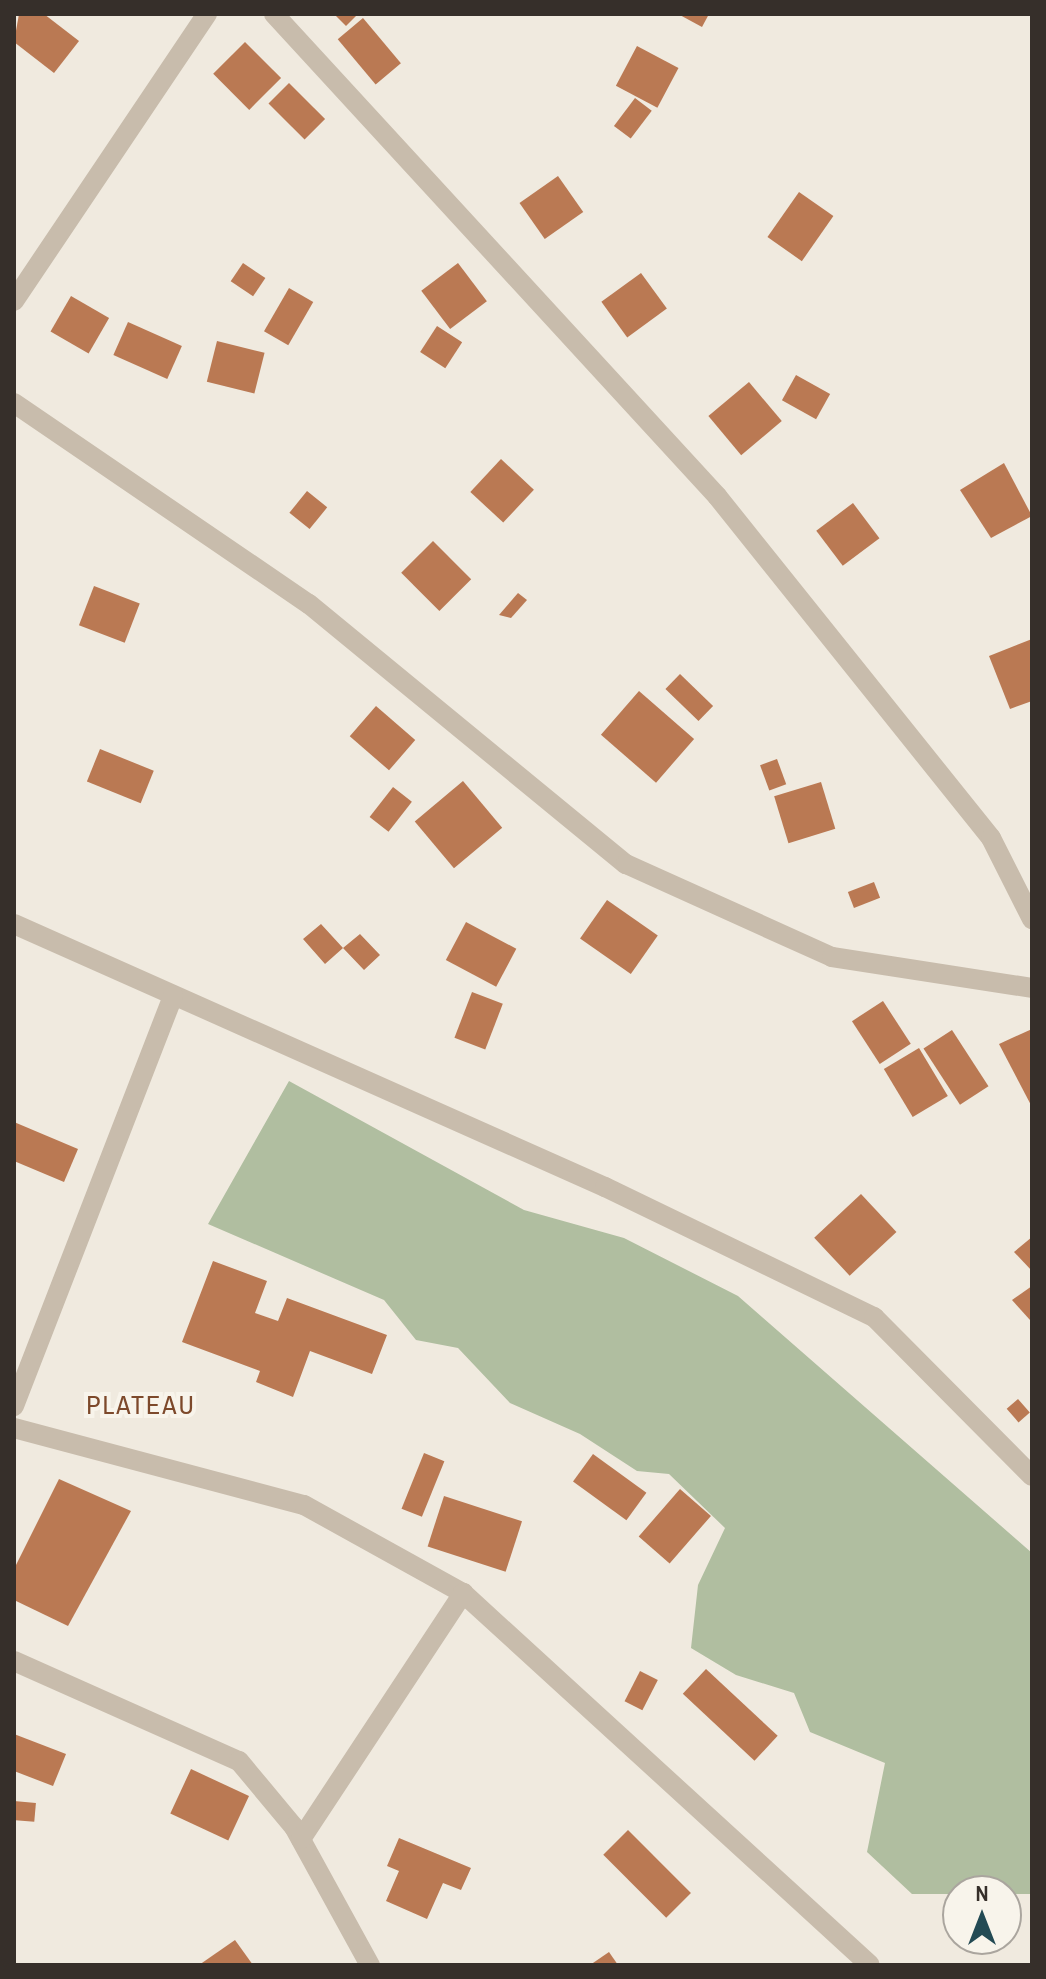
<!DOCTYPE html>
<style>
body{margin:0}
#map{position:relative;width:1046px;height:1979px;overflow:hidden;background:#f0eadf;font-family:"Archivo Narrow",sans-serif}
div>[style]{position:absolute}
[style*='--x']{left:calc(var(--x)*1px);top:calc(var(--y)*1px);width:calc(var(--w)*1px);rotate:calc(var(--a)*1deg)}
.green>*{inset:0;background:#b0bea0}
.building>*{inset:0;background:#ba7953;transform-origin:0 0}
.minor>*{height:20px;margin:-10px;padding:0 10px;transform-origin:10px;border-radius:10px;background:#c8bcac}
span{translate:-50% -50%;white-space:nowrap;text-align:center;line-height:1.15;-webkit-text-stroke:8px #f8f4eb;paint-order:stroke}
.neighbourhood-label{font-size:26px;color:#7d492b;letter-spacing:2px}
.frame{position:absolute;inset:0;border:16px solid #362f2a;pointer-events:none}
.north{position:absolute;left:942px;top:1875px;width:80px;height:80px;box-sizing:border-box;background:#f8f4eb;border:2px solid #aaa59e;border-radius:50%;rotate:0deg;font-size:22px;font-weight:700;line-height:32px;text-align:center;color:#362f2a}
.north::after{content:'';display:block;margin:auto;width:28px;height:36px;background:#234a54;clip-path:polygon(50% 0,100% 100%,50% 72%,0 100%)}
</style>
<div id="map">
<div class="green">
<i style="clip-path:polygon(289px 1081px,524px 1210px,624px 1238px,738px 1296px,1032px 1553px,1032px 1894px,912px 1894px,867px 1852px,885px 1763px,810px 1732px,794px 1693px,736px 1675px,691px 1648px,698px 1585px,725px 1528px,669px 1474px,637px 1471px,580px 1434px,510px 1403px,458px 1348px,416px 1340px,384px 1300px,208px 1224px)"></i>
</div>
<div class="building">
<i style="clip-path:polygon(19px 14px,44px 14px,79px 41px,54px 73px,14px 42px)"></i>
<i style="clip-path:polygon(334px 14px,358px 14px,346px 26px)"></i>
<i style="clip-path:polygon(678px 14px,709px 14px,702px 27px)"></i>
<i style="left:363px;top:18px;width:59px;height:33px;rotate:50deg"></i>
<i style="left:245px;top:42px;width:51px;height:45px;rotate:45deg"></i>
<i style="left:637px;top:46px;width:47px;height:45px;rotate:28deg"></i>
<i style="left:289px;top:83px;width:51px;height:29px;rotate:45deg"></i>
<i style="left:635px;top:98px;width:21px;height:35px;rotate:37deg"></i>
<i style="left:558px;top:176px;width:44px;height:47px;rotate:55deg"></i>
<i style="left:799px;top:192px;width:42px;height:55px;rotate:35deg"></i>
<i style="left:243px;top:263px;width:27px;height:22px;rotate:34deg"></i>
<i style="left:458px;top:263px;width:48px;height:46px;rotate:53deg"></i>
<i style="left:641px;top:273px;width:44px;height:49px;rotate:54deg"></i>
<i style="left:289px;top:288px;width:28px;height:50px;rotate:30deg"></i>
<i style="left:71px;top:296px;width:44px;height:41px;rotate:30deg"></i>
<i style="left:128px;top:322px;width:59px;height:36px;rotate:24deg"></i>
<i style="left:437px;top:326px;width:30px;height:31px;rotate:33deg"></i>
<i style="left:217px;top:341px;width:49px;height:42px;rotate:14deg"></i>
<i style="left:796px;top:375px;width:39px;height:29px;rotate:29deg"></i>
<i style="left:749px;top:382px;width:51px;height:53px;rotate:50deg"></i>
<i style="left:501px;top:459px;width:45px;height:45px;rotate:43deg"></i>
<i style="clip-path:polygon(1004px 463px,1032px 516px,991px 538px,960px 490px)"></i>
<i style="left:307px;top:491px;width:26px;height:28px;rotate:39deg"></i>
<i style="left:853px;top:503px;width:44px;height:46px;rotate:53deg"></i>
<i style="left:433px;top:541px;width:54px;height:45px;rotate:45deg"></i>
<i style="left:94px;top:586px;width:49px;height:42px;rotate:21deg"></i>
<i style="clip-path:polygon(518px 593px,527px 600px,511px 618px,499px 615px)"></i>
<i style="clip-path:polygon(1032px 639px,1032px 701px,1010px 709px,989px 656px)"></i>
<i style="left:680px;top:674px;width:46px;height:21px;rotate:44deg"></i>
<i style="left:639px;top:691px;width:73px;height:58px;rotate:41deg"></i>
<i style="left:376px;top:706px;width:52px;height:40px;rotate:41deg"></i>
<i style="left:100px;top:749px;width:58px;height:35px;rotate:22deg"></i>
<i style="left:777px;top:759px;width:27px;height:18px;rotate:70deg"></i>
<i style="left:463px;top:781px;width:61px;height:63px;rotate:50deg"></i>
<i style="left:821px;top:782px;width:49px;height:49px;rotate:73deg"></i>
<i style="left:393px;top:787px;width:24px;height:38px;rotate:38deg"></i>
<i style="left:874px;top:882px;width:17px;height:28px;rotate:69deg"></i>
<i style="left:607px;top:900px;width:62px;height:47px;rotate:35deg"></i>
<i style="left:466px;top:922px;width:57px;height:43px;rotate:28deg"></i>
<i style="clip-path:polygon(321px 924px,343px 948px,360px 934px,380px 955px,364px 970px,343px 948px,325px 964px,303px 939px)"></i>
<i style="left:472px;top:992px;width:33px;height:49px;rotate:21deg"></i>
<i style="left:883px;top:1001px;width:51px;height:37px;rotate:57deg"></i>
<i style="clip-path:polygon(1032px 1029px,1032px 1107px,999px 1044px)"></i>
<i style="left:952px;top:1030px;width:67px;height:34px;rotate:57deg"></i>
<i style="left:919px;top:1048px;width:56px;height:41px;rotate:59deg"></i>
<i style="clip-path:polygon(14px 1122px,78px 1149px,64px 1182px,14px 1161px)"></i>
<i style="left:861px;top:1194px;width:52px;height:64px;rotate:47deg"></i>
<i style="clip-path:polygon(1032px 1237px,1032px 1271px,1014px 1252px)"></i>
<i style="clip-path:polygon(213px 1261px,267px 1281px,255px 1313px,278px 1321px,287px 1298px,387px 1335px,372px 1374px,310px 1351px,293px 1397px,256px 1382px,260px 1371px,182px 1342px)"></i>
<i style="clip-path:polygon(1032px 1286px,1032px 1319px,1030px 1320px,1012px 1300px)"></i>
<i style="left:1018px;top:1399px;width:18px;height:15px;rotate:49deg"></i>
<i style="left:424px;top:1453px;width:22px;height:60px;rotate:22deg"></i>
<i style="left:593px;top:1454px;width:66px;height:34px;rotate:36deg"></i>
<i style="clip-path:polygon(59px 1479px,131px 1511px,68px 1626px,14px 1600px,14px 1569px)"></i>
<i style="left:680px;top:1489px;width:41px;height:63px;rotate:41deg"></i>
<i style="left:444px;top:1496px;width:82px;height:53px;rotate:18deg"></i>
<i style="left:706px;top:1669px;width:98px;height:34px;rotate:43deg"></i>
<i style="left:640px;top:1671px;width:20px;height:34px;rotate:27deg"></i>
<i style="clip-path:polygon(14px 1734px,66px 1754px,53px 1786px,14px 1771px)"></i>
<i style="left:191px;top:1769px;width:64px;height:49px;rotate:25deg"></i>
<i style="left:14px;top:1801px;width:22px;height:19px;rotate:5deg"></i>
<i style="left:628px;top:1830px;width:89px;height:35px;rotate:45deg"></i>
<i style="clip-path:polygon(399px 1838px,471px 1868px,461px 1890px,443px 1883px,427px 1919px,386px 1901px,399px 1871px,387px 1866px)"></i>
<i style="clip-path:polygon(235px 1940px,253px 1965px,199px 1965px)"></i>
<i style="clip-path:polygon(609px 1952px,618px 1965px,590px 1965px)"></i>
</div>
<div class="minor">
<i style="--x:274;--y:14;--w:655;--a:47.41"></i>
<i style="--x:717;--y:496;--w:438;--a:51.3"></i>
<i style="--x:991;--y:838;--w:91;--a:63.2"></i>
<i style="--x:14;--y:301;--w:346;--a:-56.1"></i>
<i style="--x:14;--y:403;--w:357;--a:34.3"></i>
<i style="--x:309;--y:604;--w:410;--a:39.4"></i>
<i style="--x:626;--y:864;--w:226;--a:24.3"></i>
<i style="--x:832;--y:957;--w:202;--a:8.8"></i>
<i style="--x:14;--y:924;--w:647;--a:23.99"></i>
<i style="--x:605;--y:1187;--w:299;--a:25.8"></i>
<i style="--x:874;--y:1317;--w:224;--a:45.2"></i>
<i style="--x:14;--y:1406;--w:440;--a:-68.8"></i>
<i style="--x:14;--y:1428;--w:300;--a:14.9"></i>
<i style="--x:304;--y:1505;--w:182;--a:29"></i>
<i style="--x:463;--y:1593;--w:551;--a:42.43"></i>
<i style="--x:14;--y:1661;--w:246;--a:24"></i>
<i style="--x:239;--y:1761;--w:86;--a:50.2"></i>
<i style="--x:294;--y:1827;--w:158;--a:61.2"></i>
<i style="--x:301;--y:1839;--w:295;--a:-56.6"></i>
</div>
<div class="neighbourhood-label">
<span style="left:141px;top:1405px">PLATEAU</span>
</div>
<div class="frame"></div>
<div class="north">N</div>
</div>
